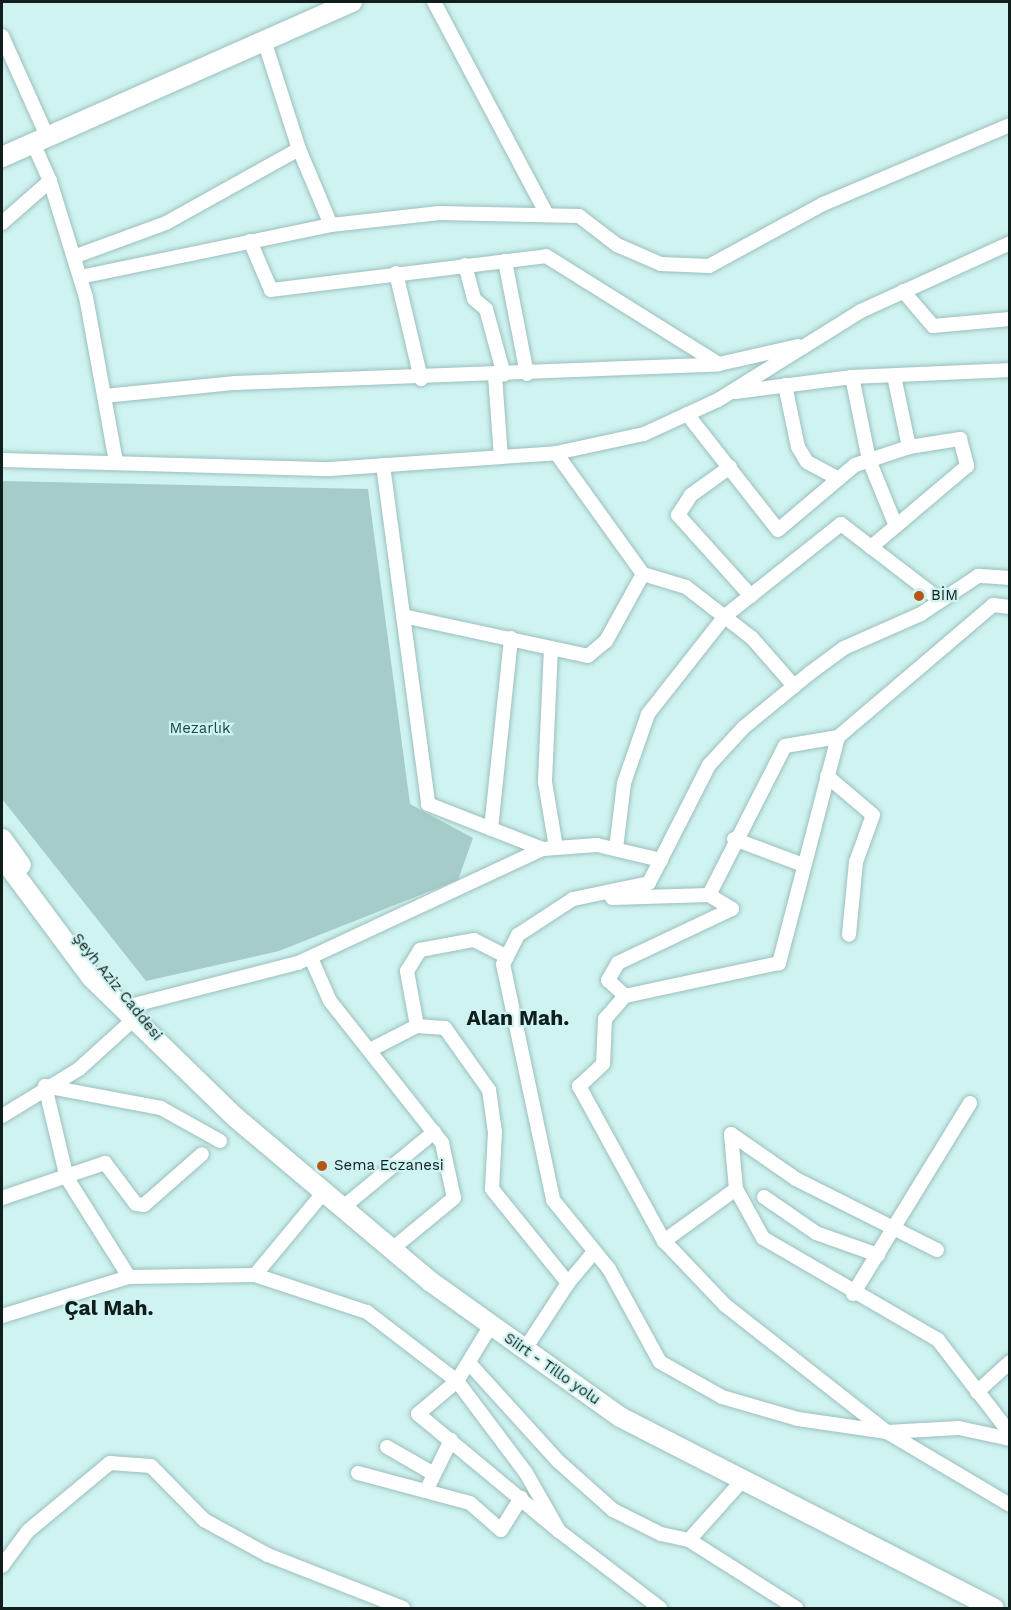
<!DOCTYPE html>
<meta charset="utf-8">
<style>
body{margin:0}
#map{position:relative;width:1011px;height:1610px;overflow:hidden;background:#cef3f0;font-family:"Work Sans",sans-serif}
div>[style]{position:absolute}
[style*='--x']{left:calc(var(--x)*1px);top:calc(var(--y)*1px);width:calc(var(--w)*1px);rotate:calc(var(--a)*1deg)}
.green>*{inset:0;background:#a5ccc9}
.roads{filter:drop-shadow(0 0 2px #9bbfbc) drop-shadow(0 0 2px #9bbfbc)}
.street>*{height:14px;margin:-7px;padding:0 7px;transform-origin:7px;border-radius:7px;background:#fff}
.secondary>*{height:20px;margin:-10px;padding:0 10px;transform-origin:10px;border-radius:10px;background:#fff}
.dots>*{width:16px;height:16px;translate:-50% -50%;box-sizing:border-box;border:3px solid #cef3f0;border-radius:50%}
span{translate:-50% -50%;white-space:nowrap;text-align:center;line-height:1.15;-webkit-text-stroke:4.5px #cef3f0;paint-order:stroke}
.poi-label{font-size:15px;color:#101e1d}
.left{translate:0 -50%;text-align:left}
.park-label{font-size:15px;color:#1b4845}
.street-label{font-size:15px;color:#101e1d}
.district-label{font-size:21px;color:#101e1d;font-weight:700}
.frame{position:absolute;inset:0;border:3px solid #101e1d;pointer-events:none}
</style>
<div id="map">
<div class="green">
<i style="clip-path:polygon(2px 481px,368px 489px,410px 804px,473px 838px,458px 880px,279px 951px,146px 981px,2px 799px)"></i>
</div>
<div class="roads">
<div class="street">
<i style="--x:434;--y:2;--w:237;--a:62"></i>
<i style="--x:2;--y:36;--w:110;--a:65.8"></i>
<i style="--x:264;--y:40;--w:114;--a:72.2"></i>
<i style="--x:299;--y:149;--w:82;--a:67.2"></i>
<i style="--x:50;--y:181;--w:121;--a:72.8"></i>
<i style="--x:86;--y:297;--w:168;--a:79.7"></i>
<i style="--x:2;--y:223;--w:64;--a:-41.2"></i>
<i style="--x:50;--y:181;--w:42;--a:-114.1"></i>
<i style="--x:250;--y:241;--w:53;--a:66.8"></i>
<i style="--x:271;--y:290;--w:277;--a:-7"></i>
<i style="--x:546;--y:256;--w:204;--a:32"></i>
<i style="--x:76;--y:256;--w:96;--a:-20.1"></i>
<i style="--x:166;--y:223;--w:152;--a:-29.1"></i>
<i style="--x:505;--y:261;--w:115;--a:79"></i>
<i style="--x:465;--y:265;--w:35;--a:75"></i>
<i style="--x:474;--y:299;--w:16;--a:40"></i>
<i style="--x:486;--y:309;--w:68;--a:74.7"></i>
<i style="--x:396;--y:273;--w:109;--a:76.7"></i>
<i style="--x:80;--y:277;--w:256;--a:-11.7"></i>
<i style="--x:331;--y:225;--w:109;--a:-6.3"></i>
<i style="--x:439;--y:213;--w:140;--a:1.2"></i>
<i style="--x:579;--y:216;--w:48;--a:37.3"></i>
<i style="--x:617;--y:245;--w:48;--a:23.4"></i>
<i style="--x:661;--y:264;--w:48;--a:2.4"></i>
<i style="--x:709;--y:266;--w:130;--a:-28.5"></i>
<i style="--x:823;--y:204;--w:203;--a:-22.9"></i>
<i style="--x:903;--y:291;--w:46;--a:49.4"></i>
<i style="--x:933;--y:326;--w:77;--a:-5.2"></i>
<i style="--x:495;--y:376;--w:81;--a:85.8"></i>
<i style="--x:894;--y:376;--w:73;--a:78.1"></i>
<i style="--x:852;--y:377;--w:85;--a:78.4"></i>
<i style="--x:869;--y:460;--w:71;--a:67.8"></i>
<i style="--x:785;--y:385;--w:63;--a:78.2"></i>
<i style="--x:798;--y:447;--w:17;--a:59"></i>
<i style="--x:807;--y:462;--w:36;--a:28"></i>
<i style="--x:735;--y:392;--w:118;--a:-7.3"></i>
<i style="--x:852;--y:377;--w:158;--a:-2.5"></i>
<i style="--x:104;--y:396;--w:132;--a:-5.7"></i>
<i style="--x:235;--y:383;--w:484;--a:-2.2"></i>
<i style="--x:719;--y:364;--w:81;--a:-12.8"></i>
<i style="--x:687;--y:414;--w:147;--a:51.9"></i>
<i style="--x:778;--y:530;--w:101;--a:-40.2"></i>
<i style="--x:855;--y:465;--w:57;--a:-18.4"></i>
<i style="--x:909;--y:447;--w:52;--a:-8.9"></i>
<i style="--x:960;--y:439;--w:28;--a:75"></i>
<i style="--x:967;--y:466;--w:126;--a:139.8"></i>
<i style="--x:556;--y:453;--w:149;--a:54.3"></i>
<i style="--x:643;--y:574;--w:45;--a:16.8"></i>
<i style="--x:686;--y:587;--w:83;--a:37.7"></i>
<i style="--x:752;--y:638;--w:64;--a:48.8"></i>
<i style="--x:2;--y:460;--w:328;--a:1.6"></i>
<i style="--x:330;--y:469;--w:227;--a:-4"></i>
<i style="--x:556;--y:453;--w:90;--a:-12.2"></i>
<i style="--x:644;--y:434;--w:81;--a:-24.7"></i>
<i style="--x:718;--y:400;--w:168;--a:-31.9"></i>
<i style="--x:861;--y:311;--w:164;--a:-24.5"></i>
<i style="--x:383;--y:465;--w:342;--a:82.4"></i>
<i style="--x:428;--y:804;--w:123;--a:21.4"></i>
<i style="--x:730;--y:467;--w:48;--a:144.3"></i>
<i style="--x:691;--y:495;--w:24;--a:123"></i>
<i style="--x:678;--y:515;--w:109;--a:48"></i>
<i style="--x:1010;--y:578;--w:32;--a:-176"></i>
<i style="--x:978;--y:576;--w:69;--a:146.3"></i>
<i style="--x:921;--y:614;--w:84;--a:156.2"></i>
<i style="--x:844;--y:648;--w:42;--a:143.7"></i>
<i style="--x:810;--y:673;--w:85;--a:140.7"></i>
<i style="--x:744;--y:727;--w:52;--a:132.6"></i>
<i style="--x:709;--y:765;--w:132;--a:117"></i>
<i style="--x:649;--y:883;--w:78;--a:168.1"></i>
<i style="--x:573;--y:899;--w:66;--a:146.8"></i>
<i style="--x:518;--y:935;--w:33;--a:117"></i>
<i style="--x:503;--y:964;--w:241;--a:78"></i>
<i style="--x:553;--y:1200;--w:89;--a:50.9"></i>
<i style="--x:609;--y:1269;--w:106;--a:61.3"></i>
<i style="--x:660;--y:1362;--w:71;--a:29.4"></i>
<i style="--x:722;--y:1397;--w:79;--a:16.1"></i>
<i style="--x:798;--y:1419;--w:90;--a:8.3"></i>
<i style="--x:887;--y:1432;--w:72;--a:-3.2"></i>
<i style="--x:959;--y:1428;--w:52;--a:12.2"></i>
<i style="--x:403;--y:616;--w:189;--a:12.2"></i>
<i style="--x:588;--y:656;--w:23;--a:-40"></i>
<i style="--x:606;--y:641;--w:77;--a:-61.1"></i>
<i style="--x:551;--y:648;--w:134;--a:92.6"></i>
<i style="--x:545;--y:782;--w:67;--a:80.5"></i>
<i style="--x:838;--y:737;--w:234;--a:104.6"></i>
<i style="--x:779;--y:963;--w:157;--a:167.9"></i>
<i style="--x:625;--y:996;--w:30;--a:131"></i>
<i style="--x:605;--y:1019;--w:45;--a:92.5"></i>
<i style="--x:603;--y:1064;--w:33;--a:137"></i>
<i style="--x:579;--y:1086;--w:177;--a:61.3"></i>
<i style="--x:664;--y:1241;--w:88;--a:46.4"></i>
<i style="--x:725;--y:1305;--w:206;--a:38.1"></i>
<i style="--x:887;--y:1432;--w:143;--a:30.7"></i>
<i style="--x:827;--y:776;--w:60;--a:40.3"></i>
<i style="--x:873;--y:815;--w:50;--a:109.9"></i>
<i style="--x:856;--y:862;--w:73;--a:95.5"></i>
<i style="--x:491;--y:829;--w:192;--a:-84"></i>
<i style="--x:734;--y:839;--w:72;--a:20.5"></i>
<i style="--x:616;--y:849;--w:66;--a:-83.1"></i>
<i style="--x:624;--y:783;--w:73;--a:-70.8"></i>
<i style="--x:648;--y:714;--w:125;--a:-51.8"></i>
<i style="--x:725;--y:616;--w:148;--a:-38.4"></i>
<i style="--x:841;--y:524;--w:125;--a:37.5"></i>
<i style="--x:709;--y:895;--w:167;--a:-63"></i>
<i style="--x:785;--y:746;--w:54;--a:-9.6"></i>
<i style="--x:838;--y:737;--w:204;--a:-40.4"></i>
<i style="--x:993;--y:605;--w:17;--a:7"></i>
<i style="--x:612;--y:898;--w:97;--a:-1.8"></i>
<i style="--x:709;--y:895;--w:27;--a:31"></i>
<i style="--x:732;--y:909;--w:126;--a:154.7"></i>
<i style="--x:618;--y:963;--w:20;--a:120"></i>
<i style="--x:608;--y:980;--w:23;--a:43"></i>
<i style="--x:311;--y:958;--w:47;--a:66.2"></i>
<i style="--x:330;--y:1001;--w:181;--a:51.7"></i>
<i style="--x:442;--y:1143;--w:56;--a:77.7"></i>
<i style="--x:454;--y:1198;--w:82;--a:140.5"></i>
<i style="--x:130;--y:1006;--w:173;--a:-14.4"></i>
<i style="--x:298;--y:963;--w:270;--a:-25"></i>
<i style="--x:543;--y:849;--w:54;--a:-4.2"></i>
<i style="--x:597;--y:845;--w:66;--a:13.2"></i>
<i style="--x:417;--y:1026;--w:56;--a:-100.3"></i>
<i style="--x:407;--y:971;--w:25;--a:-58"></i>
<i style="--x:420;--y:950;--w:55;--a:-10.5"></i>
<i style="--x:474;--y:940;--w:37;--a:27"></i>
<i style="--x:370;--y:1050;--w:53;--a:-27.1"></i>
<i style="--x:417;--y:1026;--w:28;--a:4"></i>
<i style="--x:445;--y:1028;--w:76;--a:54.6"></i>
<i style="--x:489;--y:1090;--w:42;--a:81.9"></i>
<i style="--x:495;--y:1132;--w:57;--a:93"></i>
<i style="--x:492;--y:1189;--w:121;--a:51"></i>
<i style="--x:568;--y:1283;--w:40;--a:-50"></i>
<i style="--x:2;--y:1116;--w:90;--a:-31.4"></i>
<i style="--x:79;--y:1069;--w:76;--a:-42.3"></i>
<i style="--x:220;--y:1141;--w:68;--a:-150.8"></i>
<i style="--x:161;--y:1108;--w:118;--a:-169.3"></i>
<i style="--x:45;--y:1086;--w:95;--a:76.6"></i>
<i style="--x:67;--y:1178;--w:117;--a:57.9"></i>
<i style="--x:129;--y:1277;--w:126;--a:-0.9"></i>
<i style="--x:255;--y:1275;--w:118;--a:18.3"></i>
<i style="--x:367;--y:1312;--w:113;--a:37.5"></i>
<i style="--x:457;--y:1381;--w:66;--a:-58.7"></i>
<i style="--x:764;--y:1197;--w:63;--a:34.7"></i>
<i style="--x:816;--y:1233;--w:66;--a:19.5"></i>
<i style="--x:2;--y:1198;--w:109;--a:-18.8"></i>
<i style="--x:105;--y:1163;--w:51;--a:52.9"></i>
<i style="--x:136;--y:1204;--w:8;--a:7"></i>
<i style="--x:144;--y:1205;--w:77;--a:-41.3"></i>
<i style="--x:341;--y:1209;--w:121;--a:-39.6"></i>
<i style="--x:664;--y:1241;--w:89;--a:-35.8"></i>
<i style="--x:937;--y:1250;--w:158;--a:-153.3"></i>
<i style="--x:796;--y:1179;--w:79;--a:-145.3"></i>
<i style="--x:731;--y:1134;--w:55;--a:84.8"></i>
<i style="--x:736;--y:1189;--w:56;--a:61.1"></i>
<i style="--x:763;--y:1238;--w:203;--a:30.2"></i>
<i style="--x:938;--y:1340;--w:118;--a:52.3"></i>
<i style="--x:255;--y:1275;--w:107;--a:-50.3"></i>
<i style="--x:853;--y:1294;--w:224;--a:-58.5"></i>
<i style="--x:2;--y:1316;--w:133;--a:-17.1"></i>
<i style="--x:525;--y:1349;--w:79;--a:-56.9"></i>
<i style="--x:469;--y:1363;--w:132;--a:47.8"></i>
<i style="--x:558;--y:1461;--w:74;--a:41.7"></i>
<i style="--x:613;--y:1510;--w:54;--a:26.6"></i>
<i style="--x:661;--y:1534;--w:29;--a:12"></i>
<i style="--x:689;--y:1540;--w:127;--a:32.4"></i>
<i style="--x:977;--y:1392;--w:45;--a:-42.3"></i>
<i style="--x:387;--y:1447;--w:54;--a:29.9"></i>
<i style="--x:358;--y:1473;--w:116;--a:15"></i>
<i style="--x:470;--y:1503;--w:41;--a:41.1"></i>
<i style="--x:501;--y:1530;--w:38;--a:-58"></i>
<i style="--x:426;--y:1491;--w:57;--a:-63.9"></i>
<i style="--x:559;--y:1531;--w:67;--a:-119.6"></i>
<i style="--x:526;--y:1473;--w:115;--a:-126.9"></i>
<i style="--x:457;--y:1381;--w:51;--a:139.8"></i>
<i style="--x:418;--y:1414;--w:183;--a:39.7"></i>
<i style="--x:559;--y:1531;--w:127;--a:37.3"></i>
<i style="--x:689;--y:1540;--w:78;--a:-48.1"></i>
<i style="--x:2;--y:1566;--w:44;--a:-53.4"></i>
<i style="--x:28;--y:1531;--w:107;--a:-39.7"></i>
<i style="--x:110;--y:1463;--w:41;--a:4.2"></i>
<i style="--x:151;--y:1466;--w:76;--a:45.5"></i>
<i style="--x:204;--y:1520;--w:73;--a:28.7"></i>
<i style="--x:268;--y:1555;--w:145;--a:21.4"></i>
</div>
<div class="secondary">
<i style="--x:2;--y:157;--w:383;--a:-23.9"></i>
<i style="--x:2;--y:839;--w:32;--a:54"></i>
<i style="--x:2;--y:857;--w:149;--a:53.4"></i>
<i style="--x:91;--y:977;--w:201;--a:44.2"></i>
<i style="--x:235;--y:1117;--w:256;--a:40.1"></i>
<i style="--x:431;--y:1282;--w:232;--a:35.5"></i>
<i style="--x:620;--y:1417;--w:420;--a:27.1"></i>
</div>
</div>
<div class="dots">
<i style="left:919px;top:596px;background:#b75714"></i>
<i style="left:322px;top:1166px;background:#b75714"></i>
</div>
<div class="poi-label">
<span class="left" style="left:931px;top:596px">BİM</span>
<span class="left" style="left:334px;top:1166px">Sema Eczanesi</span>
</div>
<div class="park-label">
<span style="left:200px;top:729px">Mezarlık</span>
</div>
<div class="street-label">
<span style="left:117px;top:987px;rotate:51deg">Şeyh Aziz Caddesi</span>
<span style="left:552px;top:1369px;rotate:35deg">Siirt - Tillo yolu</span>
</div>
<div class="district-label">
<span style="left:518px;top:1018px">Alan Mah.</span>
<span style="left:109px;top:1308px">Çal Mah.</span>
</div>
<div class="frame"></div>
</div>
